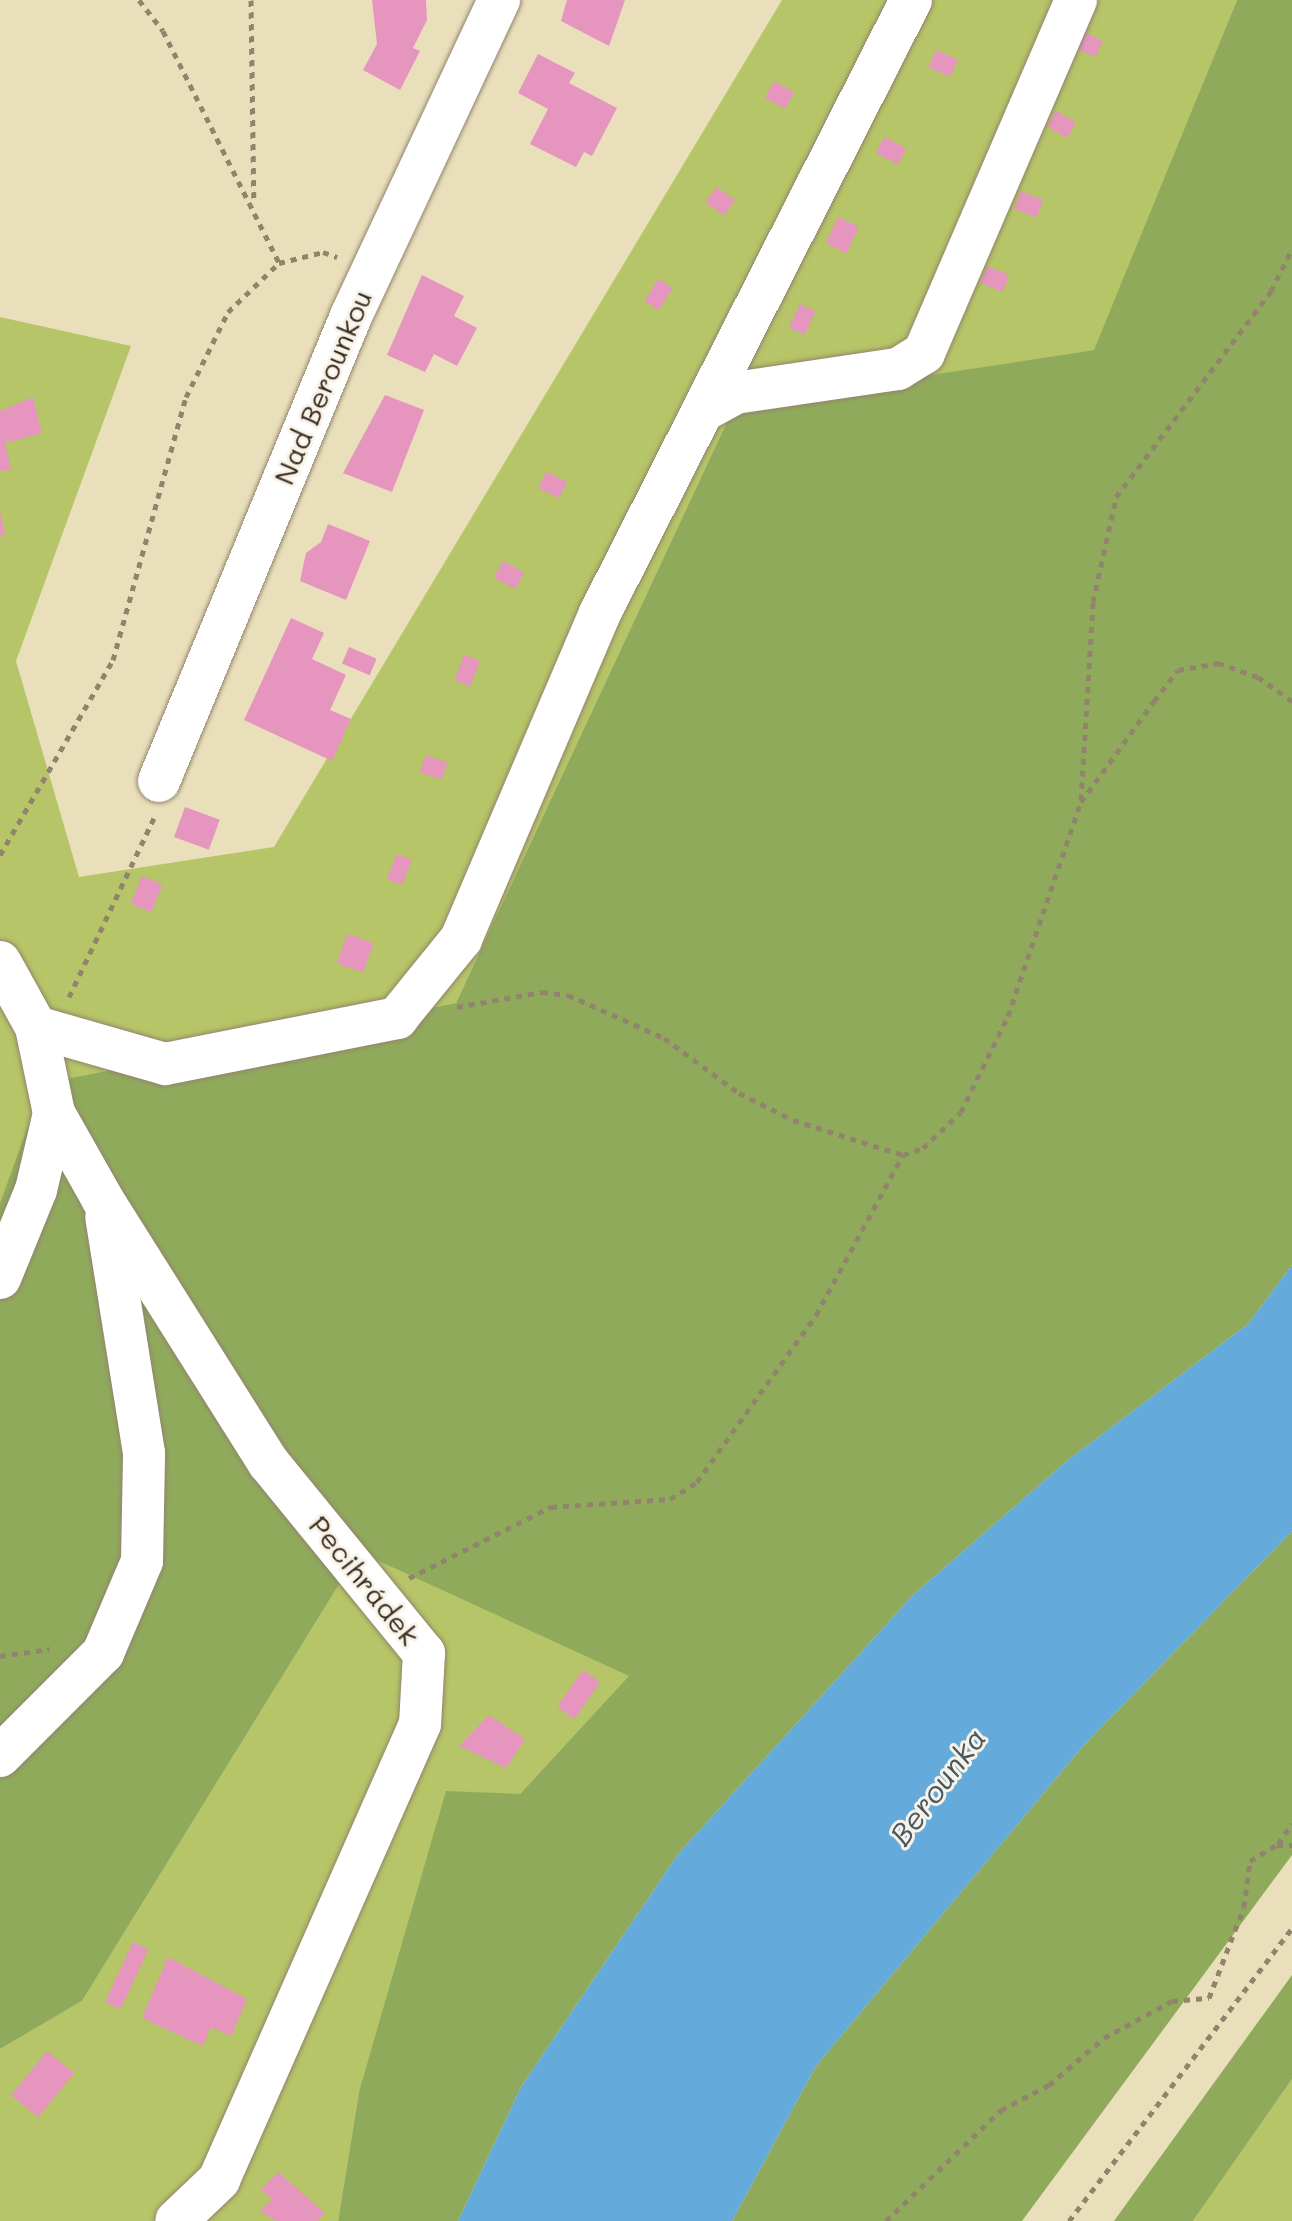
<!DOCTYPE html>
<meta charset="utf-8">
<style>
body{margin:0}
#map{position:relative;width:1292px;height:2221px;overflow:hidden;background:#e9dfbb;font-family:Mali,sans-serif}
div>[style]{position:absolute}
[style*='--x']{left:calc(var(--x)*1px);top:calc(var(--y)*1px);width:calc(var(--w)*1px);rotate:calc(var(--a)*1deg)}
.green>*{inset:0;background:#b6c567}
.forest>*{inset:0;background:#90aa5c}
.water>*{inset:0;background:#64aada}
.building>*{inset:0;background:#e595be;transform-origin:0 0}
.path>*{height:5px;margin-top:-2.5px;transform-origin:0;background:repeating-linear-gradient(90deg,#92846c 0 6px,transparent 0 12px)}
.roads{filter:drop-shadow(0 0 2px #92846c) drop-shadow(0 0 2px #92846c)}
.minor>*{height:42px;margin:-21px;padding:0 21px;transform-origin:21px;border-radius:21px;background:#fff}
span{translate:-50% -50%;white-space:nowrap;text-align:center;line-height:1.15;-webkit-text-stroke:6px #f7f3e8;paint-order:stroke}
.street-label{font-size:28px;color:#3b2a1e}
.water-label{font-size:30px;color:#495760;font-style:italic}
</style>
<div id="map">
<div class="green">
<i style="clip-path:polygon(782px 0,1237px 0,1095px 350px,735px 406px,456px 1003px,46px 1083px,0 1203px,0 317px,131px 346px,16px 661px,79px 877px,274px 847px)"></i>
<i style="clip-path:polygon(359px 1552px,630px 1676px,520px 1794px,359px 2092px,338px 2221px,0 2221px,0 2049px,82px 2001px)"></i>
<i style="clip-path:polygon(1292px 2079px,1292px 2221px,1193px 2221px)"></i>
</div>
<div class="forest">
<i style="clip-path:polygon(1237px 0,1292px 0,1292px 1265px,1248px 1324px,1068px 1460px,913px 1595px,678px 1854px,521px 2087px,458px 2221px,338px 2221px,359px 2092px,446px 1791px,520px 1794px,629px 1676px,359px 1552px,82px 2001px,0 2049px,0 1203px,37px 1102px,45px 1083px,456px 1003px,735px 405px,1094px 350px)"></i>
<i style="clip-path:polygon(1292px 1531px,1292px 1855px,1022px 2221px,732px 2221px,816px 2066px,1082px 1747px)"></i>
<i style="clip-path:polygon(1292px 1975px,1292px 2079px,1193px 2221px,1114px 2221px)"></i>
</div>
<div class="water">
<i style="clip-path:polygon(1292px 1265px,1292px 1531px,1082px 1747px,816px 2066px,732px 2221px,458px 2221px,521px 2087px,678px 1854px,913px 1595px,1068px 1460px,1248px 1324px)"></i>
</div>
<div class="building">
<i style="clip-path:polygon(372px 0,426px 0,427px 20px,413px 48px,420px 51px,400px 90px,363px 70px,377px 44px)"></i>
<i style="clip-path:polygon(567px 0,625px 0,609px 46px,561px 21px)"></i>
<i style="left:1082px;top:31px;width:23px;height:18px;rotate:25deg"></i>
<i style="left:936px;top:50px;width:24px;height:19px;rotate:24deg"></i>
<i style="clip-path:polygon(538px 54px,575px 73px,569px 83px,617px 108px,592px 156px,584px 152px,576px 167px,530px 144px,548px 109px,518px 93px)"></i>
<i style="left:774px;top:81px;width:23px;height:19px;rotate:29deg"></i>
<i style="left:1056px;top:111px;width:23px;height:18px;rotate:29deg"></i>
<i style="left:884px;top:137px;width:25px;height:18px;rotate:27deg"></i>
<i style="left:716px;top:187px;width:23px;height:19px;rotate:34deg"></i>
<i style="left:1021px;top:191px;width:24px;height:19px;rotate:22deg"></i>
<i style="left:838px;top:217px;width:23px;height:29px;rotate:25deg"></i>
<i style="left:987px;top:266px;width:24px;height:18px;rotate:22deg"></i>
<i style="clip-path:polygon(422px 275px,464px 296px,454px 316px,477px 328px,457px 366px,434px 354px,425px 372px,387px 355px)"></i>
<i style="left:658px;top:279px;width:17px;height:26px;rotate:31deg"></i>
<i style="left:800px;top:304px;width:17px;height:26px;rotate:25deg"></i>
<i style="clip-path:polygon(385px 395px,424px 410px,392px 492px,343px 473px)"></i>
<i style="clip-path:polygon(33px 397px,42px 433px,5px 443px,11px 469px,0 471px,0 411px)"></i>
<i style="left:546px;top:472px;width:23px;height:18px;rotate:25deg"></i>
<i style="clip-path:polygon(0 512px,5px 535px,0 535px)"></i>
<i style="clip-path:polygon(328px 524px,370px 541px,346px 600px,300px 581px,306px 553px,321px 542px)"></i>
<i style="left:503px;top:561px;width:24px;height:19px;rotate:28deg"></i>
<i style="clip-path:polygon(291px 618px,324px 633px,312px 659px,346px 675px,330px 710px,351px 719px,332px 761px,244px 720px)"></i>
<i style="left:349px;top:647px;width:30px;height:18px;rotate:23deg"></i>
<i style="left:464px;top:655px;width:17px;height:27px;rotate:21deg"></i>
<i style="left:426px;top:755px;width:23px;height:18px;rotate:20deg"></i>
<i style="left:185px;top:807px;width:37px;height:32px;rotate:20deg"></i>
<i style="left:397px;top:854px;width:16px;height:27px;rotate:22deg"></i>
<i style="left:142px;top:876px;width:22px;height:30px;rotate:22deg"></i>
<i style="left:347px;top:934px;width:28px;height:31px;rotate:19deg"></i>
<i style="left:583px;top:1670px;width:21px;height:45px;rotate:35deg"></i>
<i style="clip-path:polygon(489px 1715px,525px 1739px,506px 1768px,459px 1746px)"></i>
<i style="left:133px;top:1942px;width:17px;height:66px;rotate:25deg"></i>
<i style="clip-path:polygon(168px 1957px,247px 1999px,231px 2036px,211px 2027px,203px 2046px,142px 2018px)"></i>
<i style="left:47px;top:2051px;width:35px;height:57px;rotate:39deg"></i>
<i style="clip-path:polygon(278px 2172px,325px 2213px,318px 2221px,276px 2221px,260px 2211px,272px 2199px,261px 2190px)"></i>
</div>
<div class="path">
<i style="--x:139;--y:0;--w:39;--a:52"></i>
<i style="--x:163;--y:31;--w:259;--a:63.4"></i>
<i style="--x:251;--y:0;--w:203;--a:89.2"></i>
<i style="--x:1081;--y:800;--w:198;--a:-86.5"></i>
<i style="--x:1093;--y:602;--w:107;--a:-77.6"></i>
<i style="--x:1116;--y:497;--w:258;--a:-53"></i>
<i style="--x:1271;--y:291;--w:47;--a:-63.4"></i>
<i style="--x:0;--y:855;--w:225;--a:-59.9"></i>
<i style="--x:113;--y:660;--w:273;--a:-74.5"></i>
<i style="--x:186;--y:397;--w:95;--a:-63.7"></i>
<i style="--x:228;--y:312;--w:71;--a:-43.9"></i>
<i style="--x:279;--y:263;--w:45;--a:-14"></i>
<i style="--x:323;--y:252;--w:15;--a:20"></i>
<i style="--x:69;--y:997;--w:198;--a:-64.6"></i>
<i style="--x:457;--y:1007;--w:86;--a:-10"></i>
<i style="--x:542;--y:992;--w:26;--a:7"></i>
<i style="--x:568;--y:995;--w:105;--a:24.1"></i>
<i style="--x:664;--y:1038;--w:93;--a:36.3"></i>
<i style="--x:739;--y:1093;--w:60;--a:26.6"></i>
<i style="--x:793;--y:1120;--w:115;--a:17.7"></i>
<i style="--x:409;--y:1578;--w:159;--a:-26.6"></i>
<i style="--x:551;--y:1507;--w:119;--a:-3.8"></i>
<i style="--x:670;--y:1499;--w:32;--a:-32"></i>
<i style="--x:697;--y:1482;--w:205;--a:-54.5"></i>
<i style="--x:816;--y:1315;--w:182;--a:-61.5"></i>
<i style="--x:903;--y:1155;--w:21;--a:-19"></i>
<i style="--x:923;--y:1148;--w:52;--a:-43.5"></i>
<i style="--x:961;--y:1112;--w:107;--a:-63.9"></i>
<i style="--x:1008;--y:1016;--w:226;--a:-71.2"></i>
<i style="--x:1081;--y:802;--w:125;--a:-54.1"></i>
<i style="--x:1154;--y:701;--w:39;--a:-52"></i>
<i style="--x:1178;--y:670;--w:41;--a:-9.9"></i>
<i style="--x:1218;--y:663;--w:42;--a:19.3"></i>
<i style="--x:1258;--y:677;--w:42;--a:35.2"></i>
<i style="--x:0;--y:1656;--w:50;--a:-8"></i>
<i style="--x:1278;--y:1844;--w:25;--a:-56"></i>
<i style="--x:886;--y:2221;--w:160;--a:-44"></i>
<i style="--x:1001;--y:2110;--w:54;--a:-27.5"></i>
<i style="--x:1049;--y:2085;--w:72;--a:-40.5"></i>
<i style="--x:1104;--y:2038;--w:77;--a:-28.6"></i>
<i style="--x:1172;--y:2001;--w:37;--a:-5"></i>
<i style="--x:1209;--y:1998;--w:97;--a:-69"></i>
<i style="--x:1244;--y:1907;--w:46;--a:-82.6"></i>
<i style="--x:1250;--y:1861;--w:31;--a:-31"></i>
<i style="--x:1277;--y:1845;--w:15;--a:0"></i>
<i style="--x:1069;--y:2221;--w:368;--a:-52.7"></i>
</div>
<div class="roads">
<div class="minor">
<i style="--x:703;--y:411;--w:37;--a:-29"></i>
<i style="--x:735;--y:393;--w:165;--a:-8.4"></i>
<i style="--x:898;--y:369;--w:31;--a:-32"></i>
<i style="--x:924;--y:353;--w:384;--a:-66.7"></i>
<i style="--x:159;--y:781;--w:503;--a:-67.56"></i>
<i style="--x:351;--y:316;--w:349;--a:-64.9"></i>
<i style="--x:0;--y:962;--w:74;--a:61"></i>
<i style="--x:36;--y:1027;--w:88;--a:78.2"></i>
<i style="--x:54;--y:1113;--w:100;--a:60.6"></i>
<i style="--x:103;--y:1200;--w:310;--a:57.8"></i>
<i style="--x:268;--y:1462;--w:247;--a:50.8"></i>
<i style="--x:424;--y:1653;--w:71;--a:93.2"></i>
<i style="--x:420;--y:1724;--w:498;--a:113.8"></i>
<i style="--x:219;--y:2180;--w:59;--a:136.4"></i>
<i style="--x:36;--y:1027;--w:134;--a:16"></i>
<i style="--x:165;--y:1064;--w:237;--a:-11.2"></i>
<i style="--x:397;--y:1018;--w:102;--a:-51"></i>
<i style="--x:461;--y:939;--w:354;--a:-66.9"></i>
<i style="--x:600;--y:613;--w:687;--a:-63.1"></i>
<i style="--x:0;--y:1278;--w:95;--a:-67.8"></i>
<i style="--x:36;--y:1190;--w:79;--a:-76.8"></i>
<i style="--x:0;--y:1756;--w:146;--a:-45"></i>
<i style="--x:103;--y:1653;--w:100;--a:-67"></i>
<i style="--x:142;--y:1561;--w:108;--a:-88.9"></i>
<i style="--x:144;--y:1453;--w:239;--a:-99.1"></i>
</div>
</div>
<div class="street-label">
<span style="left:322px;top:387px;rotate:-67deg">Nad Berounkou</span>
<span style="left:365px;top:1580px;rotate:51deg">Pecihrádek</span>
</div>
<div class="water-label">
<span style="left:937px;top:1786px;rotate:-53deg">Berounka</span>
</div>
</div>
